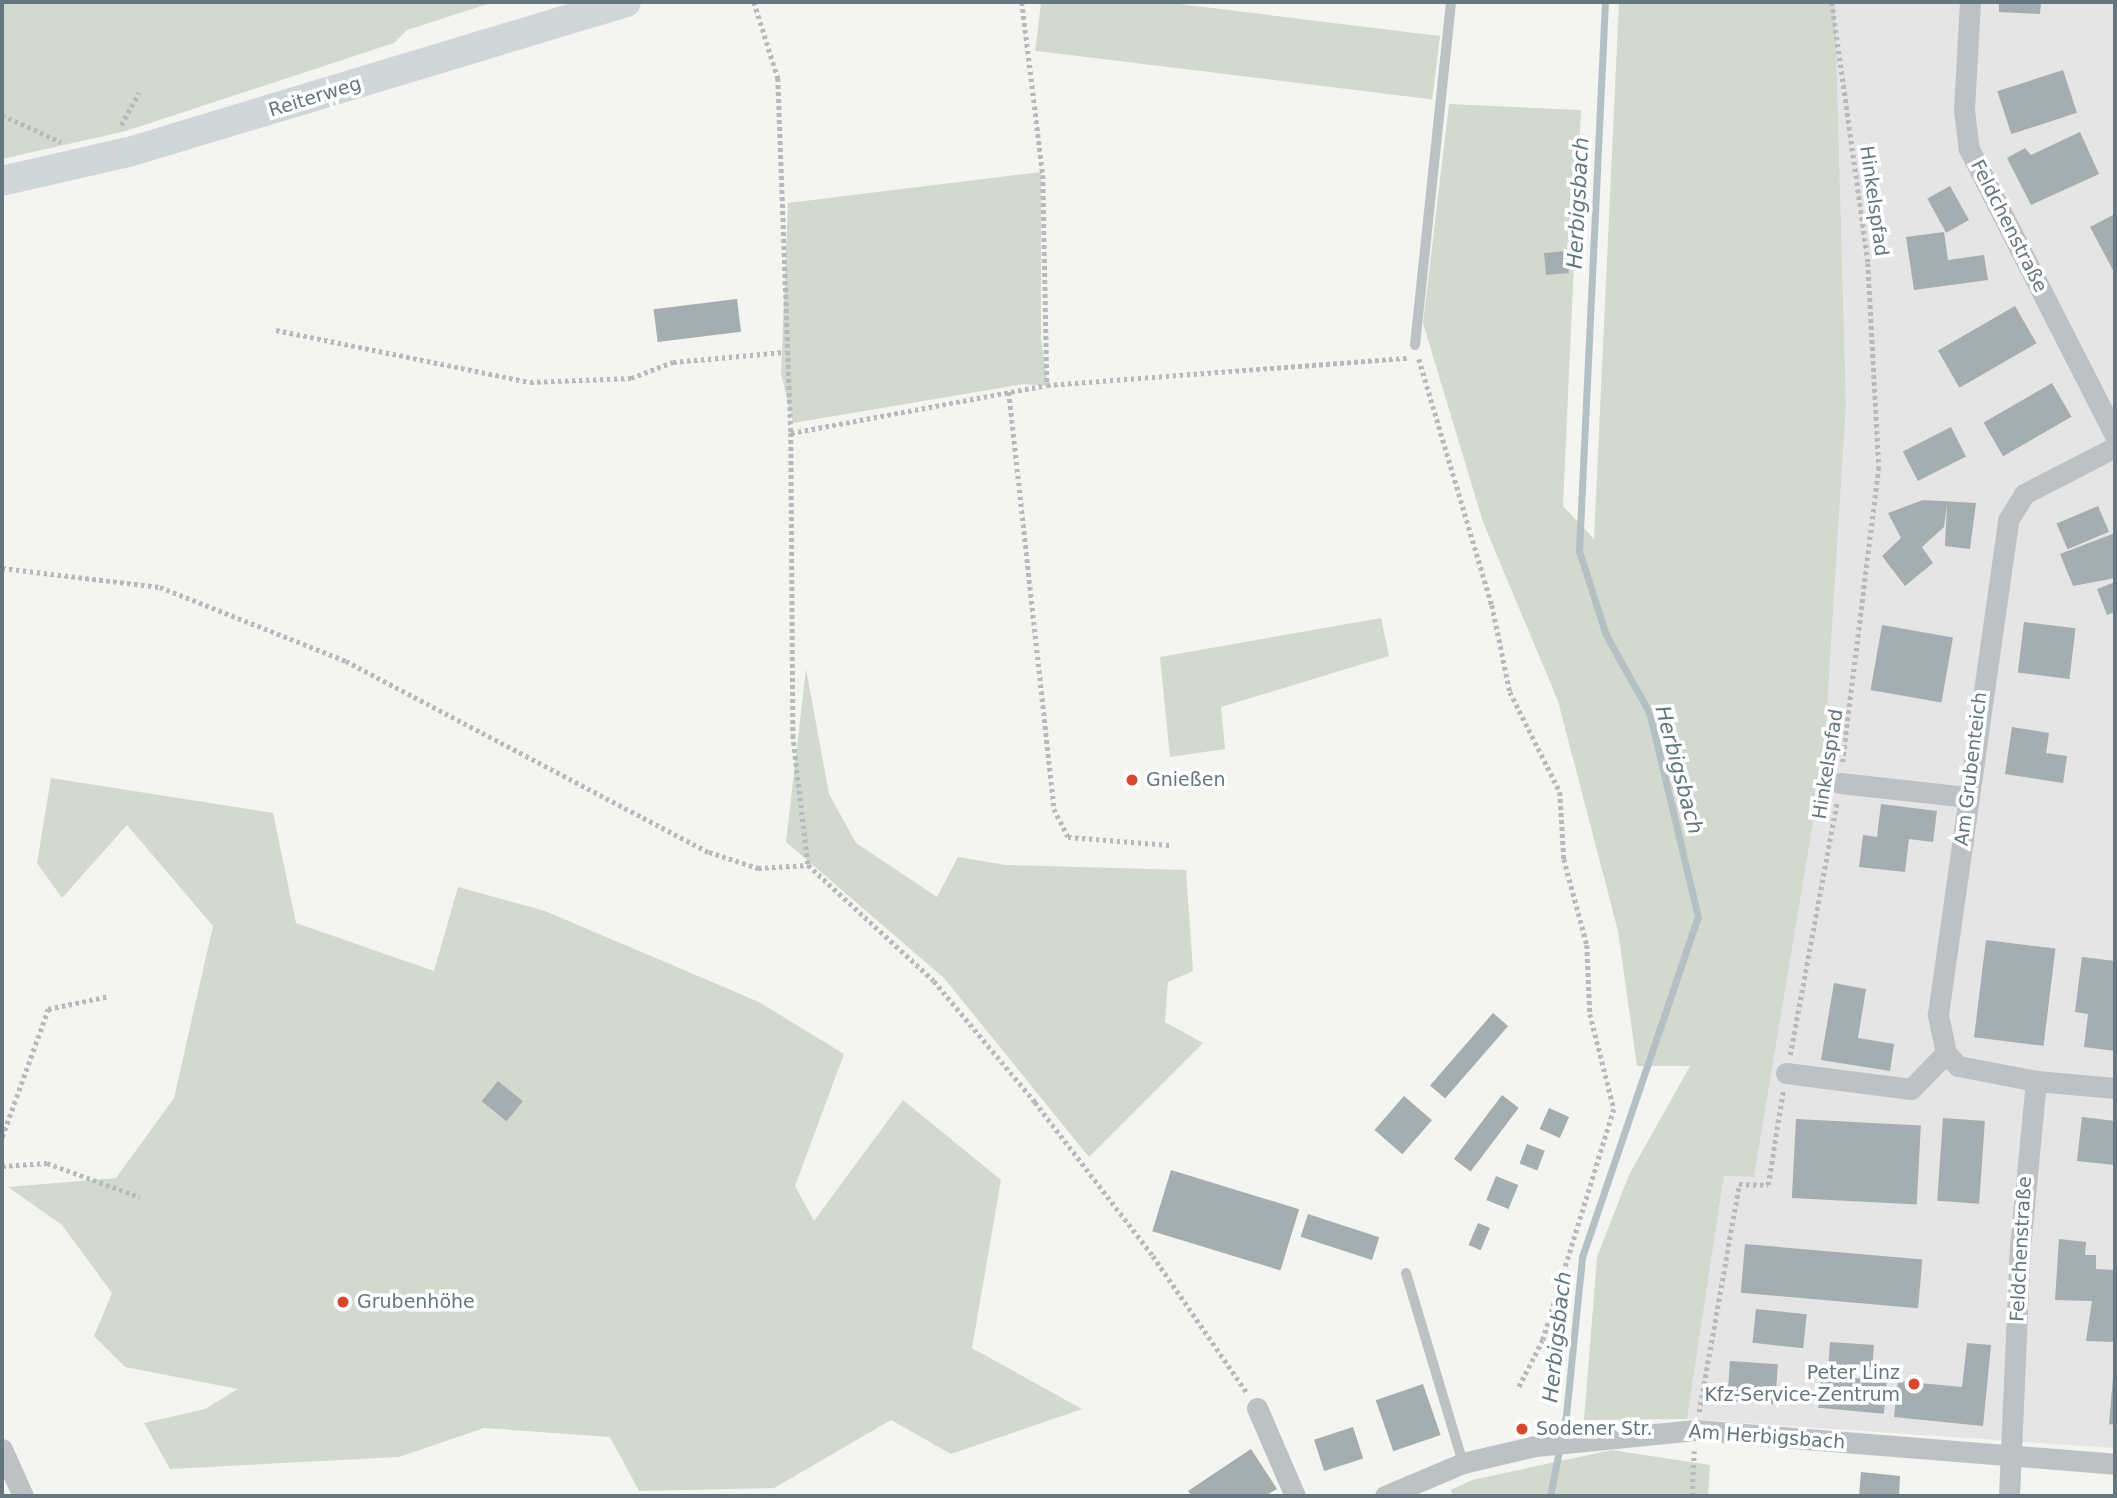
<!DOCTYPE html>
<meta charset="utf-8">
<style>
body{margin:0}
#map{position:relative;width:2117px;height:1498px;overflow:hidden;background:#f4f4f0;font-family:"DejaVu Sans",sans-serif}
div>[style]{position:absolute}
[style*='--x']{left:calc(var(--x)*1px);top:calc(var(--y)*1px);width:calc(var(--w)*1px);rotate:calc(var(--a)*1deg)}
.built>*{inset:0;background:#e4e5e4}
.green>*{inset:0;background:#d4d9d0;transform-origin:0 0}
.stream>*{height:7px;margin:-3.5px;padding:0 3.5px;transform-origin:3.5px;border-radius:3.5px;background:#b4c1c4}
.building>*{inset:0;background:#a4adb0;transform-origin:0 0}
.path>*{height:4.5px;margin-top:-2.25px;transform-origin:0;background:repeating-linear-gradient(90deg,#b7babc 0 3.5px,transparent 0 7px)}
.lane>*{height:10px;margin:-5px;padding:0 5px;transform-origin:5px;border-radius:5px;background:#bdc1c4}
.street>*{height:21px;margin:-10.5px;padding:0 10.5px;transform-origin:10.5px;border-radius:10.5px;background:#bdc1c4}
.secondary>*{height:30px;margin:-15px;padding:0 15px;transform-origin:15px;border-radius:15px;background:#d1d6d9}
.dots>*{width:19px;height:19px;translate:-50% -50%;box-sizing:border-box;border:4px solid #fff;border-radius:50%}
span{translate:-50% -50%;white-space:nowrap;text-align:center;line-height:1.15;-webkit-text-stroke:7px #fff;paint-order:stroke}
.street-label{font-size:19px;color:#65767f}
.poi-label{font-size:19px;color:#65767f}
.left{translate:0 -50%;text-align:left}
.right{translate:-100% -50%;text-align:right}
.water-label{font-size:21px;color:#60777d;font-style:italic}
.frame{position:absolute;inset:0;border:4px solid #65767f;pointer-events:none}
</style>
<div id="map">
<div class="built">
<i style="clip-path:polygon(1835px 2px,2115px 2px,2115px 1448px,1687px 1419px,1724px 1176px,1754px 1177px,1824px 758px,1846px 404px)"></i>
</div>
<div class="green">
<i style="clip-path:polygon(2px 2px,494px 2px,407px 30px,394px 43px,126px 131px,2px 159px)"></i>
<i style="clip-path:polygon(1619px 2px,1835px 2px,1846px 404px,1824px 758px,1754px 1177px,1724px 1176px,1687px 1419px,1584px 1420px,1597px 1257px,1629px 1175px,1690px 1066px,1637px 1066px,1618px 931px,1558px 701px,1483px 522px,1423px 323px,1449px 104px,1581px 110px,1563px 506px,1594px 539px)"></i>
<i style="left:1440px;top:36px;width:64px;height:400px;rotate:97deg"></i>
<i style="clip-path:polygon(1041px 172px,1041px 338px,1048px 386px,1024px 384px,793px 423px,781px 374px,788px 203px)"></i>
<i style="clip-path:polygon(1381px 618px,1389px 656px,1221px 707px,1225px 749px,1170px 757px,1160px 657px)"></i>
<i style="clip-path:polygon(806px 669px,829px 794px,856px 843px,937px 897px,958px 857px,1006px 865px,1186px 870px,1193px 971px,1168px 982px,1165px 1022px,1203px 1043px,1089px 1157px,944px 978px,786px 842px)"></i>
<i style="clip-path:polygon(51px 778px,273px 813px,296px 923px,434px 971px,458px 887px,545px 911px,759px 1002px,844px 1054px,795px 1186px,814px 1221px,903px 1100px,1001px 1180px,972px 1348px,1082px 1409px,951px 1454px,891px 1420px,774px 1488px,639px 1491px,610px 1437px,484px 1428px,399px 1457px,170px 1469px,144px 1423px,205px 1409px,238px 1389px,125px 1367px,94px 1336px,112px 1293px,62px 1225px,8px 1187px,116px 1178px,174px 1098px,213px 926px,127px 825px,62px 898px,37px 863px)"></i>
<i style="clip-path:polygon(1612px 1450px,1710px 1465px,1708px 1496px,1452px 1496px,1451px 1490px,1472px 1480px)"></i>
</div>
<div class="stream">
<i style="--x:1550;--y:1496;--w:83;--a:-78.8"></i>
<i style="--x:1566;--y:1415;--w:159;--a:-84.2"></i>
<i style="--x:1582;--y:1257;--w:359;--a:-71.2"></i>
<i style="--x:1698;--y:917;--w:211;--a:-103.4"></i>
<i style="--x:1649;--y:712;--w:88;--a:-119.2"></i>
<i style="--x:1606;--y:635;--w:88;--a:-107.8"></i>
<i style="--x:1579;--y:551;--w:550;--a:-87.29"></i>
</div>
<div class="building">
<i style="clip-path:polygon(1999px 2px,2041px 2px,2040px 14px,1999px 12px)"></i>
<i style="left:2063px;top:70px;width:45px;height:69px;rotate:72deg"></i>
<i style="clip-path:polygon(2080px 132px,2099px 174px,2031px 205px,2007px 158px,2025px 148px,2031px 155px)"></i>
<i style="left:1950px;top:186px;width:39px;height:26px;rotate:61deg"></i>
<i style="clip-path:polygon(2115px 214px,2115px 274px,2090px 227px)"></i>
<i style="clip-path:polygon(1944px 232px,1948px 260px,1984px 255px,1988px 280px,1914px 290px,1906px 237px)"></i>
<i style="left:1567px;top:251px;width:22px;height:23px;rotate:85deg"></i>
<i style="left:737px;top:299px;width:33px;height:84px;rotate:83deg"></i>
<i style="left:2015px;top:306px;width:43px;height:89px;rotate:60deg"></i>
<i style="left:2052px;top:383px;width:39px;height:79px;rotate:60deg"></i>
<i style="left:1951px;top:427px;width:33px;height:54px;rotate:63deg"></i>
<i style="clip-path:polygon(1923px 500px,1976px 503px,1970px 549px,1945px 546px,1947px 504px,1944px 527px,1922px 547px,1933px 563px,1905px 586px,1882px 556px,1901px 538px,1888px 513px)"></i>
<i style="left:2098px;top:506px;width:28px;height:45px;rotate:67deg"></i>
<i style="clip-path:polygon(2115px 533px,2115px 578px,2073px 586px,2060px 554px)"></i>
<i style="clip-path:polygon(2115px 582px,2115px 612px,2107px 615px,2097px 589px)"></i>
<i style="left:2024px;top:622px;width:52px;height:51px;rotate:7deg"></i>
<i style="left:1882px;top:625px;width:72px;height:66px;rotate:10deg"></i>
<i style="clip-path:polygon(2012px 727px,2049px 733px,2046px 753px,2067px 756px,2063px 783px,2005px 774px)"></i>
<i style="clip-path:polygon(1881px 804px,1937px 811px,1933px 842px,1909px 839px,1905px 872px,1859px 867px,1863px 835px,1877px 837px)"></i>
<i style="left:1986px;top:940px;width:70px;height:98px;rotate:7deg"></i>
<i style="clip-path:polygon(2082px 957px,2115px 961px,2115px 1051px,2084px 1047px,2088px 1014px,2075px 1012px)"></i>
<i style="clip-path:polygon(1834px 983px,1866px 989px,1858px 1038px,1894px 1044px,1890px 1071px,1821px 1060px)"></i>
<i style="left:1493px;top:1013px;width:20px;height:96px;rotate:41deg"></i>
<i style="left:498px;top:1081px;width:32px;height:26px;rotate:39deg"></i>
<i style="left:1502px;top:1095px;width:21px;height:80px;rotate:37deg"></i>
<i style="left:1404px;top:1096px;width:37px;height:45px;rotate:41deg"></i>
<i style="left:1549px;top:1108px;width:22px;height:23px;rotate:24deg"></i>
<i style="clip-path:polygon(2082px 1117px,2115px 1121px,2115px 1165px,2077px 1161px)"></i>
<i style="left:1943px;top:1118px;width:42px;height:83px;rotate:4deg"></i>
<i style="left:1796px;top:1119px;width:125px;height:79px;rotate:3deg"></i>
<i style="left:1527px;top:1144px;width:19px;height:21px;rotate:21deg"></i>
<i style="left:1171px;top:1170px;width:134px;height:64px;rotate:17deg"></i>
<i style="left:1496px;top:1176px;width:24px;height:26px;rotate:22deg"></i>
<i style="left:1308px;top:1214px;width:75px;height:24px;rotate:18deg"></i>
<i style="left:1478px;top:1223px;width:13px;height:24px;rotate:23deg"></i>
<i style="clip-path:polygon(2059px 1239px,2086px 1242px,2085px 1255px,2096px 1255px,2096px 1269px,2115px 1270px,2115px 1342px,2086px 1341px,2092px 1301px,2055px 1300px)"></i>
<i style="left:1745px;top:1244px;width:178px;height:49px;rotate:5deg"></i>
<i style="left:1756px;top:1309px;width:51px;height:34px;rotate:6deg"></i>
<i style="left:1830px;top:1342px;width:44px;height:22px;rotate:4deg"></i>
<i style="clip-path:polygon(1967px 1343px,1991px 1345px,1983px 1426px,1894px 1417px,1898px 1381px,1962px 1387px)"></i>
<i style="left:1730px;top:1361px;width:48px;height:40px;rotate:4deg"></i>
<i style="left:1821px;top:1375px;width:66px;height:33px;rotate:5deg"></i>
<i style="clip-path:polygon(2113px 1377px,2115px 1377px,2115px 1425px,2109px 1424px)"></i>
<i style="left:1423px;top:1384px;width:54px;height:50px;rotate:71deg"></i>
<i style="left:1353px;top:1427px;width:33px;height:41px;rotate:72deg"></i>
<i style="clip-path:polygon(1251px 1449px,1277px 1489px,1265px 1496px,1192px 1496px,1188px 1491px)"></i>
<i style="clip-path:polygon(1861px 1472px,1900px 1476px,1899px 1496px,1859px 1496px)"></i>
</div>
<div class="path">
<i style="--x:754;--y:2;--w:80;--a:72.5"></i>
<i style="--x:778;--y:78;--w:355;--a:87.9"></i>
<i style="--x:791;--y:433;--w:302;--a:89.6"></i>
<i style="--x:793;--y:735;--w:131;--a:83.4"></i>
<i style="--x:808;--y:865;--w:171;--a:42.6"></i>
<i style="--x:934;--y:981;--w:158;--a:50.1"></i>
<i style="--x:1035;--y:1102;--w:194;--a:52.5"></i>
<i style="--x:1153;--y:1256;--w:166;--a:55.5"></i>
<i style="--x:1022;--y:2;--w:174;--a:83.1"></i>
<i style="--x:1043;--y:175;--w:210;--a:88.9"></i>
<i style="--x:1832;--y:2;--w:263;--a:82.1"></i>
<i style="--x:1868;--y:263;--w:204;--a:86.9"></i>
<i style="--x:1879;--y:467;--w:297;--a:97"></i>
<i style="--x:2;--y:115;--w:65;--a:24.6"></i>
<i style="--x:121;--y:125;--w:37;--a:-61"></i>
<i style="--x:276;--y:330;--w:259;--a:11.6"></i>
<i style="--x:530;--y:382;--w:101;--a:-2.3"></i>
<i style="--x:631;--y:378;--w:45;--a:-20.9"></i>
<i style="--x:673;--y:362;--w:112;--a:-5.1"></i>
<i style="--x:1419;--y:359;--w:257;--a:73.5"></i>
<i style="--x:1492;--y:605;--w:89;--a:78.3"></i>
<i style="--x:1510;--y:692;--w:112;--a:63.4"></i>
<i style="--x:1560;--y:792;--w:67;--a:86.6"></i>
<i style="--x:1564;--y:859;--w:89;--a:75"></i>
<i style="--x:1587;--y:945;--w:69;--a:87.5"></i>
<i style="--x:1590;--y:1014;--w:98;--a:75.8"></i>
<i style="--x:1614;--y:1109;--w:242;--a:107.1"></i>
<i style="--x:1543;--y:1340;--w:55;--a:117"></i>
<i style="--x:1009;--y:392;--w:419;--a:83.8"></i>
<i style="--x:1054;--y:809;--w:31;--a:63"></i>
<i style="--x:1068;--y:837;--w:102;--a:4.5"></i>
<i style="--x:791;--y:433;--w:260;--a:-10.6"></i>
<i style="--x:1047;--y:385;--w:362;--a:-4.3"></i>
<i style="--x:2;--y:568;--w:159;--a:6.9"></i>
<i style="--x:160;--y:587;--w:200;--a:21.7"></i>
<i style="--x:346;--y:661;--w:410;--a:27.8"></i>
<i style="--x:709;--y:852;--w:52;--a:18.1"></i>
<i style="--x:758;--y:868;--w:50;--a:-3.4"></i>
<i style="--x:1790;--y:1055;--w:257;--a:-79.5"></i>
<i style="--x:2;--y:1137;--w:136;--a:-70.2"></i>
<i style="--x:48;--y:1009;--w:62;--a:-12"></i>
<i style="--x:2;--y:1166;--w:45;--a:-3.8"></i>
<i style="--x:47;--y:1163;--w:99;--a:20.1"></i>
<i style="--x:1699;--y:1412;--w:231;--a:-80"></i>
<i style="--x:1739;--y:1184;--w:29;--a:2"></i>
<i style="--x:1768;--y:1185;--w:95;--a:-80.9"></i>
<i style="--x:1692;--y:1496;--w:45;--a:-87.5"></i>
</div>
<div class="lane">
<i style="--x:1415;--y:345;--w:345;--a:-84"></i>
<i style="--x:1406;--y:1273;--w:198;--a:73.3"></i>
</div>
<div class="street">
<i style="--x:1970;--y:2;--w:108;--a:93.2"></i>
<i style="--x:1964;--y:110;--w:39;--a:83"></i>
<i style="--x:1969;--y:149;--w:321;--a:63"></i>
<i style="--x:1840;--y:783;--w:127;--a:6.3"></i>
<i style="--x:1786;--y:1073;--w:126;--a:7.3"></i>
<i style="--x:1911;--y:1089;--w:50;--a:-45.8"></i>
<i style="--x:2036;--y:1081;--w:79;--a:-169.1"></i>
<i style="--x:1958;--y:1066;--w:18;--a:-133"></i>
<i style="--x:1946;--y:1053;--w:40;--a:-102"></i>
<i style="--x:1938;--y:1014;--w:499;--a:-81.9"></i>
<i style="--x:2008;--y:520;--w:31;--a:-58"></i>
<i style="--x:2024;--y:494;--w:102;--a:-27.3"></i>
<i style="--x:1257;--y:1408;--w:96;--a:66.6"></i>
<i style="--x:2;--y:1449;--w:51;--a:65.9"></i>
<i style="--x:1385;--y:1496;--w:85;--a:-22.9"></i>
<i style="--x:1463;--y:1463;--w:74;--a:-13.3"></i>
<i style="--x:1535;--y:1446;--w:161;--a:-5.7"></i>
<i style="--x:1695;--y:1430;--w:421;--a:4.6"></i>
<i style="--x:2009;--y:1496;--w:249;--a:-87.5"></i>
<i style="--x:2020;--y:1247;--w:167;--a:-84.5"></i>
<i style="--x:2036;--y:1081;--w:79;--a:5.1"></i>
</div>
<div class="secondary">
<i style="--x:2;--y:181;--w:130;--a:-12.9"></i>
<i style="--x:129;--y:152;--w:519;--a:-16.79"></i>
</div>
<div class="dots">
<i style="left:1132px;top:780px;background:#d7482d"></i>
<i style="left:343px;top:1302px;background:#d7482d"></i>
<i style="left:1914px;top:1384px;background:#d7482d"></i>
<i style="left:1522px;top:1429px;background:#d7482d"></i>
</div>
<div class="street-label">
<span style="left:315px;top:97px;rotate:-17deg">Reiterweg</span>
<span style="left:1874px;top:201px;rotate:82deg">Hinkelspfad</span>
<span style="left:2009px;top:226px;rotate:63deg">Feldchenstraße</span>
<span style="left:1828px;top:764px;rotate:-81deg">Hinkelspfad</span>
<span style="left:1971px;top:769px;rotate:-83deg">Am Grubenteich</span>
<span style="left:2021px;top:1249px;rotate:-87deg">Feldchenstraße</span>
<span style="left:1767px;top:1437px;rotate:4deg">Am Herbigsbach</span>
</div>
<div class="poi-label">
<span class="left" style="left:1146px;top:780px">Gnießen</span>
<span class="left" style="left:357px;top:1302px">Grubenhöhe</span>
<span class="right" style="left:1900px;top:1384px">Peter Linz<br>Kfz-Service-Zentrum</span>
<span class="left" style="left:1536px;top:1429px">Sodener Str.</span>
</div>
<div class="water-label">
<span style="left:1578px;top:203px;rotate:-87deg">Herbigsbach</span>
<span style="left:1679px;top:770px;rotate:75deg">Herbigsbach</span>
<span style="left:1557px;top:1337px;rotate:-84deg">Herbigsbach</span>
</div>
<div class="frame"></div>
</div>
